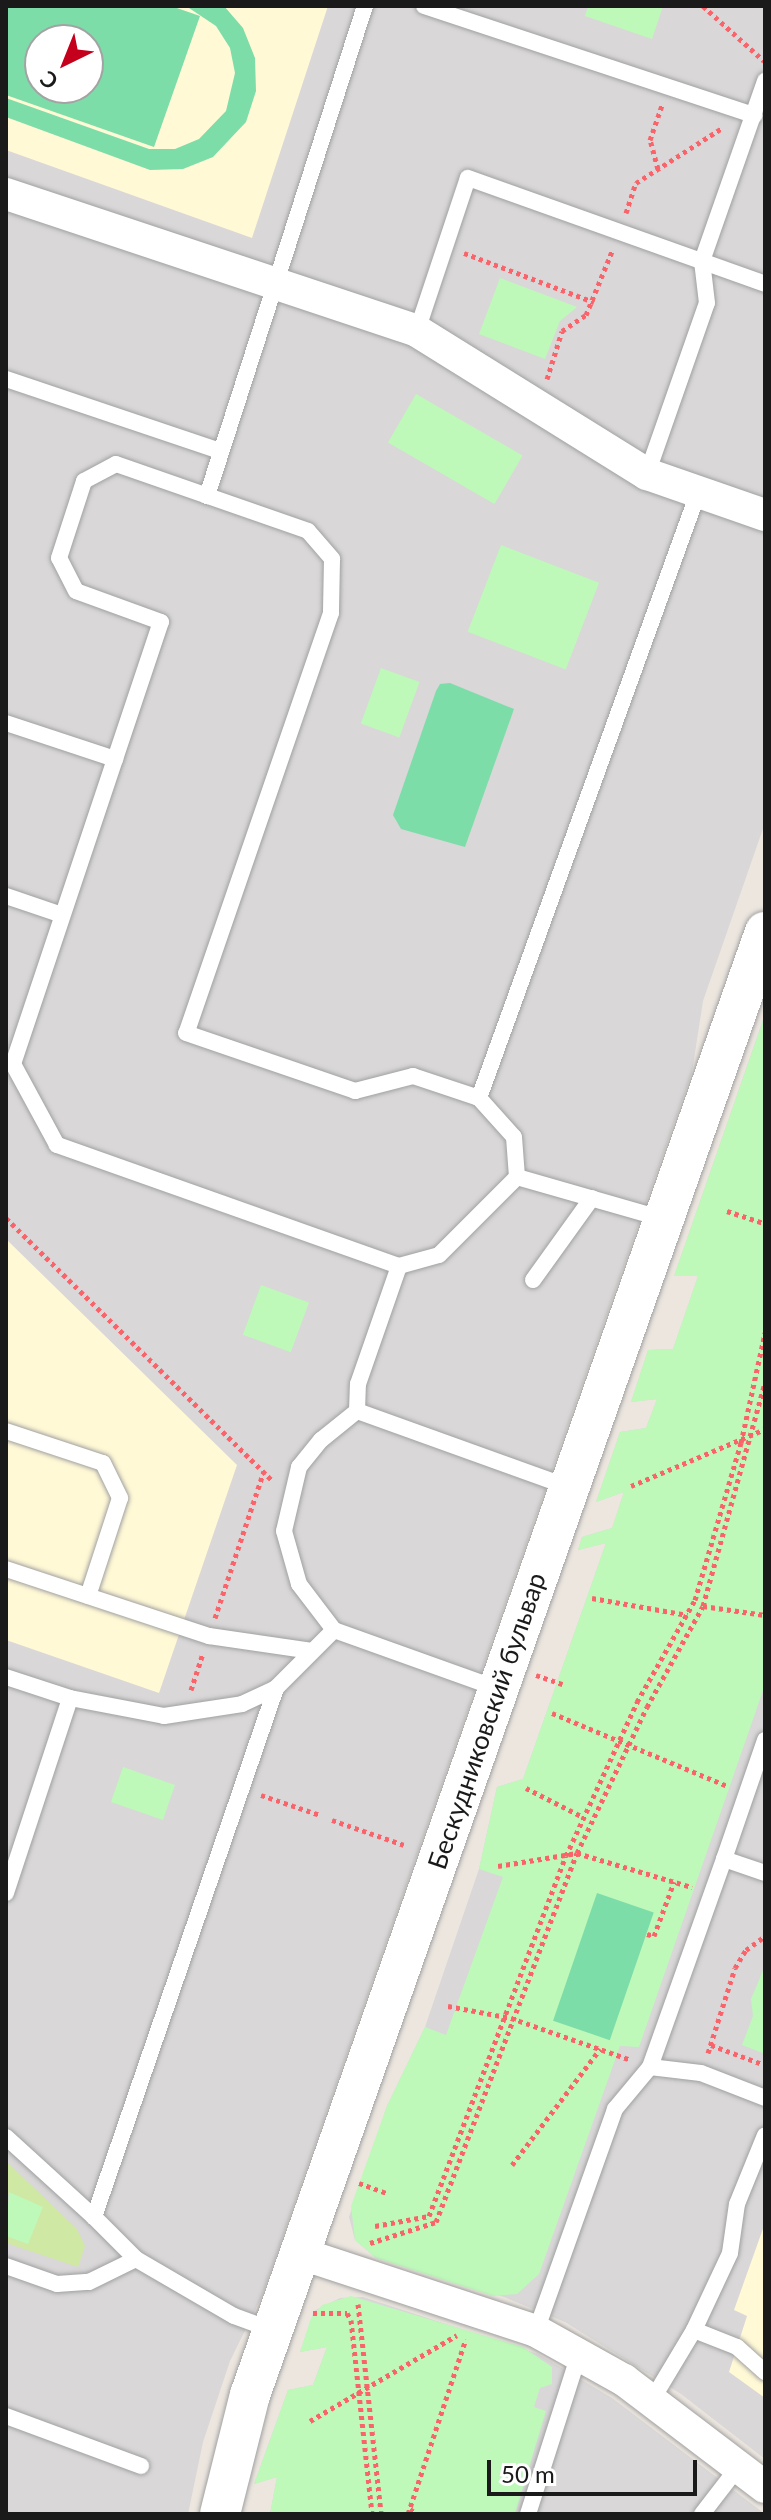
<!DOCTYPE html>
<meta charset="utf-8">
<style>
body{margin:0}
#map{position:relative;width:771px;height:2520px;overflow:hidden;background:#ece6df;font-family:Lato,sans-serif}
div>[style]{position:absolute}
[style*='--x']{left:calc(var(--x)*1px);top:calc(var(--y)*1px);width:calc(var(--w)*1px);rotate:calc(var(--a)*1deg)}
.residential>*{inset:0;background:#d9d7d7}
.education>*{inset:0;background:#fff9d6}
.grass>*{inset:0;background:#cfe8a4}
.park>*{inset:0;background:#bef9ba;transform-origin:0 0}
.pitch>*{inset:0;background:#7cdda9;transform-origin:0 0}
.path>*{height:5px;margin-top:-2.5px;transform-origin:0;background:repeating-linear-gradient(90deg,#fa636a 0 4px,transparent 0 8px)}
.roads{filter:drop-shadow(0 0 2px #a1a1a1) drop-shadow(0 0 2px #a1a1a1)}
.service>*{height:16px;margin:-8px;padding:0 8px;transform-origin:8px;border-radius:8px;background:#fff}
.minor>*{height:32px;margin:-16px;padding:0 16px;transform-origin:16px;border-radius:16px;background:#fff}
.tertiary>*{height:40px;margin:-20px;padding:0 20px;transform-origin:20px;border-radius:20px;background:#fff}
span{translate:-50% -50%;white-space:nowrap;text-align:center;line-height:1.15;-webkit-text-stroke:7px #fff;paint-order:stroke}
.street-label{font-size:26px;color:#1a1a1a}
.frame{position:absolute;inset:0;border:8px solid #1a1a1a;pointer-events:none}
.north{position:absolute;left:24px;top:24px;width:80px;height:80px;box-sizing:border-box;background:#fff;border:2px solid #a3a3a3;border-radius:50%;rotate:223deg;font-size:22px;font-weight:700;line-height:32px;text-align:center;color:#1a1a1a}
.north::after{content:'';display:block;margin:auto;width:28px;height:36px;background:#c5001d;clip-path:polygon(50% 0,100% 100%,50% 72%,0 100%)}
.scale{position:absolute;left:487px;top:2460px;width:210px;height:36px;box-sizing:border-box;border:4px solid #1a1a1a;border-top:0;padding-left:10px;font-size:24px;line-height:28px;white-space:nowrap;color:#1a1a1a;-webkit-text-stroke:6px #fff;paint-order:stroke}
</style>
<div id="map">
<div class="residential">
<i style="clip-path:polygon(evenodd,6px 6px,765px 6px,765px 823px,703px 1001px,692px 1072px,261px 2298px,230px 2361px,203px 2442px,188px 2514px,6px 2514px,6px 6px,40px 40px,88px 40px,88px 88px,40px 88px,40px 40px)"></i>
<i style="clip-path:polygon(765px 1014px,765px 2459px,681px 2394px,565px 2322px,504px 2297px,376px 2258px,355px 2240px,349px 2217px,387px 2106px,425px 2027px,479px 1869px,497px 1787px,523px 1779px,606px 1543px,578px 1550px,582px 1537px,612px 1528px,624px 1492px,596px 1502px,620px 1432px,646px 1428px,657px 1399px,631px 1402px,648px 1350px,673px 1349px,698px 1276px,674px 1276px)"></i>
<i style="clip-path:polygon(363px 2297px,538px 2354px,612px 2398px,765px 2514px,270px 2514px,277px 2477px,254px 2484px,288px 2390px,313px 2385px,327px 2347px,300px 2352px,314px 2311px,340px 2298px)"></i>
</div>
<div class="education">
<i style="clip-path:polygon(evenodd,6px 6px,328px 6px,252px 238px,6px 150px,6px 6px,40px 40px,88px 40px,88px 88px,40px 88px,40px 40px)"></i>
<i style="clip-path:polygon(6px 1239px,237px 1465px,159px 1693px,6px 1640px)"></i>
<i style="clip-path:polygon(765px 2223px,765px 2398px,729px 2372px,747px 2316px,734px 2310px)"></i>
</div>
<div class="grass">
<i style="clip-path:polygon(6px 2161px,77px 2229px,85px 2246px,78px 2267px,6px 2243px,6px 2236px,28px 2244px,9px 2193px,6px 2200px)"></i>
</div>
<div class="park">
<i style="clip-path:polygon(588px 6px,663px 6px,652px 39px,585px 16px)"></i>
<i style="clip-path:polygon(500px 278px,577px 307px,560px 321px,545px 359px,479px 334px)"></i>
<i style="left:416px;top:394px;width:123px;height:56px;rotate:30deg"></i>
<i style="left:501px;top:545px;width:105px;height:93px;rotate:21deg"></i>
<i style="left:381px;top:668px;width:41px;height:59px;rotate:20deg"></i>
<i style="clip-path:polygon(765px 1015px,765px 1685px,639px 2047px,620px 2046px,539px 2274px,517px 2294px,493px 2296px,376px 2258px,355px 2240px,351px 2206px,387px 2106px,425px 2027px,446px 2035px,503px 1877px,479px 1869px,497px 1787px,523px 1779px,606px 1543px,578px 1550px,582px 1537px,612px 1528px,624px 1492px,596px 1502px,620px 1432px,646px 1428px,657px 1399px,631px 1402px,648px 1350px,673px 1349px,698px 1276px,674px 1276px)"></i>
<i style="left:261px;top:1285px;width:51px;height:53px;rotate:20deg"></i>
<i style="left:123px;top:1767px;width:55px;height:37px;rotate:19deg"></i>
<i style="clip-path:polygon(765px 1966px,765px 2054px,742px 2045px,753px 2016px,751px 1999px)"></i>
<i style="clip-path:polygon(9px 2192px,43px 2207px,28px 2244px,6px 2236px)"></i>
<i style="clip-path:polygon(351px 2296px,523px 2347px,552px 2367px,552px 2384px,540px 2388px,534px 2407px,546px 2411px,515px 2514px,270px 2514px,277px 2477px,254px 2484px,288px 2390px,313px 2385px,327px 2347px,300px 2352px,311px 2318px,322px 2305px)"></i>
</div>
<div class="pitch">
<i style="clip-path:polygon(evenodd,6px 6px,171px 6px,200px 16px,154px 147px,6px 95px,6px 6px,40px 40px,88px 40px,88px 88px,40px 88px,40px 40px)"></i>
<i style="clip-path:polygon(186px 6px,224px 6px,243px 28px,255px 58px,256px 91px,246px 122px,213px 157px,183px 169px,150px 170px,6px 117px,6px 98px,149px 149px,175px 149px,199px 139px,226px 111px,235px 73px,230px 48px,216px 26px)"></i>
<i style="clip-path:polygon(450px 683px,514px 709px,465px 847px,401px 829px,393px 815px,436px 691px,440px 684px)"></i>
<i style="left:597px;top:1893px;width:60px;height:135px;rotate:19deg"></i>
</div>
<div class="path">
<i style="--x:703;--y:6;--w:82;--a:42"></i>
<i style="--x:658;--y:169;--w:30;--a:-105"></i>
<i style="--x:650;--y:140;--w:37;--a:-71"></i>
<i style="--x:626;--y:213;--w:32;--a:-72"></i>
<i style="--x:636;--y:183;--w:102;--a:-32.6"></i>
<i style="--x:464;--y:253;--w:139;--a:20.7"></i>
<i style="--x:547;--y:379;--w:50;--a:-72.6"></i>
<i style="--x:562;--y:331;--w:29;--a:-34"></i>
<i style="--x:586;--y:315;--w:71;--a:-67.8"></i>
<i style="--x:727;--y:1211;--w:40;--a:18"></i>
<i style="--x:6;--y:1218;--w:375;--a:44.6"></i>
<i style="--x:631;--y:1486;--w:146;--a:-23"></i>
<i style="--x:592;--y:1598;--w:97;--a:10.1"></i>
<i style="--x:703;--y:1606;--w:63;--a:8.3"></i>
<i style="--x:215;--y:1618;--w:155;--a:-71.6"></i>
<i style="--x:536;--y:1675;--w:28;--a:19"></i>
<i style="--x:191;--y:1690;--w:38;--a:-72"></i>
<i style="--x:552;--y:1713;--w:190;--a:22.6"></i>
<i style="--x:526;--y:1788;--w:64;--a:27"></i>
<i style="--x:261;--y:1795;--w:62;--a:18.7"></i>
<i style="--x:332;--y:1820;--w:76;--a:19.1"></i>
<i style="--x:498;--y:1866;--w:80;--a:-9.3"></i>
<i style="--x:577;--y:1853;--w:120;--a:16.5"></i>
<i style="--x:647;--y:1934;--w:7;--a:16"></i>
<i style="--x:654;--y:1936;--w:58;--a:-69.7"></i>
<i style="--x:448;--y:2006;--w:64;--a:10.8"></i>
<i style="--x:511;--y:2018;--w:127;--a:19.3"></i>
<i style="--x:711;--y:2045;--w:58;--a:20.3"></i>
<i style="--x:708;--y:2053;--w:89;--a:-72.4"></i>
<i style="--x:735;--y:1968;--w:21;--a:-59"></i>
<i style="--x:746;--y:1950;--w:24;--a:-36"></i>
<i style="--x:512;--y:2165;--w:146;--a:-52.8"></i>
<i style="--x:359;--y:2183;--w:30;--a:20"></i>
<i style="--x:375;--y:2226;--w:55;--a:-10.5"></i>
<i style="--x:429;--y:2216;--w:385;--a:-69.2"></i>
<i style="--x:566;--y:1856;--w:170;--a:-65.2"></i>
<i style="--x:637;--y:1702;--w:117;--a:-60.4"></i>
<i style="--x:695;--y:1600;--w:164;--a:-73.7"></i>
<i style="--x:741;--y:1443;--w:113;--a:-77.7"></i>
<i style="--x:370;--y:2243;--w:69;--a:-17.7"></i>
<i style="--x:436;--y:2222;--w:395;--a:-69.1"></i>
<i style="--x:577;--y:1853;--w:162;--a:-64.4"></i>
<i style="--x:647;--y:1707;--w:115;--a:-61"></i>
<i style="--x:703;--y:1606;--w:231;--a:-74.5"></i>
<i style="--x:358;--y:2304;--w:211;--a:83.7"></i>
<i style="--x:313;--y:2313;--w:34;--a:0"></i>
<i style="--x:347;--y:2313;--w:8;--a:60"></i>
<i style="--x:351;--y:2320;--w:195;--a:83.8"></i>
<i style="--x:310;--y:2421;--w:170;--a:-30.3"></i>
<i style="--x:410;--y:2509;--w:9;--a:36"></i>
<i style="--x:408;--y:2514;--w:184;--a:-71.7"></i>
</div>
<div class="roads">
<div class="service">
<i style="--x:424;--y:6;--w:348;--a:18.3"></i>
<i style="--x:417;--y:331;--w:161;--a:-71.6"></i>
<i style="--x:468;--y:178;--w:315;--a:19.6"></i>
<i style="--x:6;--y:379;--w:226;--a:18.6"></i>
<i style="--x:647;--y:474;--w:181;--a:-70.7"></i>
<i style="--x:707;--y:303;--w:42;--a:-96.8"></i>
<i style="--x:702;--y:261;--w:191;--a:-70.7"></i>
<i style="--x:207;--y:496;--w:515;--a:-72.13"></i>
<i style="--x:6;--y:723;--w:115;--a:18.3"></i>
<i style="--x:6;--y:896;--w:59;--a:18.7"></i>
<i style="--x:517;--y:1177;--w:152;--a:16"></i>
<i style="--x:399;--y:1266;--w:363;--a:-160.5"></i>
<i style="--x:57;--y:1145;--w:92;--a:-118.5"></i>
<i style="--x:13;--y:1064;--w:466;--a:-71.5"></i>
<i style="--x:161;--y:622;--w:90;--a:-160"></i>
<i style="--x:76;--y:591;--w:37;--a:-117"></i>
<i style="--x:59;--y:558;--w:81;--a:-72"></i>
<i style="--x:84;--y:481;--w:36;--a:-28"></i>
<i style="--x:116;--y:464;--w:203;--a:19.2"></i>
<i style="--x:308;--y:531;--w:37;--a:49"></i>
<i style="--x:332;--y:559;--w:54;--a:91.1"></i>
<i style="--x:331;--y:613;--w:444;--a:109"></i>
<i style="--x:186;--y:1033;--w:179;--a:18.9"></i>
<i style="--x:355;--y:1091;--w:60;--a:-14.5"></i>
<i style="--x:413;--y:1076;--w:70;--a:18.4"></i>
<i style="--x:533;--y:1280;--w:101;--a:-54.3"></i>
<i style="--x:357;--y:1411;--w:27;--a:-88"></i>
<i style="--x:358;--y:1384;--w:125;--a:-70.8"></i>
<i style="--x:399;--y:1266;--w:41;--a:-15.4"></i>
<i style="--x:439;--y:1255;--w:110;--a:-45"></i>
<i style="--x:517;--y:1177;--w:40;--a:-94.3"></i>
<i style="--x:514;--y:1137;--w:52;--a:-131.9"></i>
<i style="--x:479;--y:1098;--w:643;--a:-70.1"></i>
<i style="--x:6;--y:1431;--w:102;--a:18.3"></i>
<i style="--x:103;--y:1463;--w:39;--a:64"></i>
<i style="--x:120;--y:1498;--w:103;--a:108.1"></i>
<i style="--x:6;--y:1569;--w:214;--a:18.3"></i>
<i style="--x:209;--y:1636;--w:104;--a:8.3"></i>
<i style="--x:334;--y:1630;--w:58;--a:-127.3"></i>
<i style="--x:299;--y:1584;--w:55;--a:-105.8"></i>
<i style="--x:284;--y:1531;--w:66;--a:-76.8"></i>
<i style="--x:299;--y:1467;--w:35;--a:-51"></i>
<i style="--x:321;--y:1440;--w:46;--a:-38.9"></i>
<i style="--x:357;--y:1411;--w:224;--a:19.8"></i>
<i style="--x:6;--y:1677;--w:67;--a:18.2"></i>
<i style="--x:70;--y:1698;--w:96;--a:10.8"></i>
<i style="--x:164;--y:1716;--w:79;--a:-8.7"></i>
<i style="--x:242;--y:1704;--w:38;--a:-25"></i>
<i style="--x:276;--y:1688;--w:82;--a:-45"></i>
<i style="--x:334;--y:1630;--w:175;--a:19.7"></i>
<i style="--x:765;--y:1740;--w:126;--a:109"></i>
<i style="--x:724;--y:1859;--w:43;--a:18.9"></i>
<i style="--x:6;--y:1893;--w:205;--a:-71.8"></i>
<i style="--x:650;--y:2067;--w:51;--a:6.7"></i>
<i style="--x:701;--y:2073;--w:69;--a:21.3"></i>
<i style="--x:6;--y:2137;--w:119;--a:42.3"></i>
<i style="--x:136;--y:2259;--w:59;--a:-135"></i>
<i style="--x:94;--y:2217;--w:559;--a:-71.01"></i>
<i style="--x:6;--y:2266;--w:54;--a:19.4"></i>
<i style="--x:57;--y:2284;--w:32;--a:-4"></i>
<i style="--x:89;--y:2282;--w:52;--a:-26.1"></i>
<i style="--x:136;--y:2259;--w:113;--a:30.2"></i>
<i style="--x:234;--y:2316;--w:40;--a:20.2"></i>
<i style="--x:694;--y:2330;--w:46;--a:21.6"></i>
<i style="--x:737;--y:2347;--w:38;--a:42"></i>
<i style="--x:536;--y:2331;--w:236;--a:-70.4"></i>
<i style="--x:615;--y:2109;--w:55;--a:-50.2"></i>
<i style="--x:650;--y:2067;--w:221;--a:-70.4"></i>
<i style="--x:652;--y:2400;--w:82;--a:-59"></i>
<i style="--x:694;--y:2330;--w:85;--a:-64.9"></i>
<i style="--x:730;--y:2253;--w:49;--a:-81.9"></i>
<i style="--x:737;--y:2204;--w:74;--a:-67.9"></i>
<i style="--x:6;--y:2416;--w:144;--a:20.3"></i>
<i style="--x:528;--y:2514;--w:168;--a:-72.3"></i>
<i style="--x:702;--y:2514;--w:61;--a:-52.4"></i>
</div>
<div class="minor">
<i style="--x:6;--y:194;--w:433;--a:18.4"></i>
<i style="--x:417;--y:331;--w:271;--a:31.9"></i>
<i style="--x:647;--y:474;--w:125;--a:19.2"></i>
<i style="--x:302;--y:2254;--w:246;--a:18.2"></i>
<i style="--x:536;--y:2331;--w:101;--a:29.1"></i>
<i style="--x:624;--y:2380;--w:177;--a:37.2"></i>
</div>
<div class="tertiary">
<i style="--x:220;--y:2514;--w:123;--a:-75.9"></i>
<i style="--x:250;--y:2395;--w:1551;--a:-70.61"></i>
</div>
</div>
<div class="street-label">
<span style="left:487px;top:1721px;rotate:-71deg">Бескудниковский бульвар</span>
</div>
<div class="frame"></div>
<div class="north">С</div>
<div class="scale">50 m</div>
</div>
